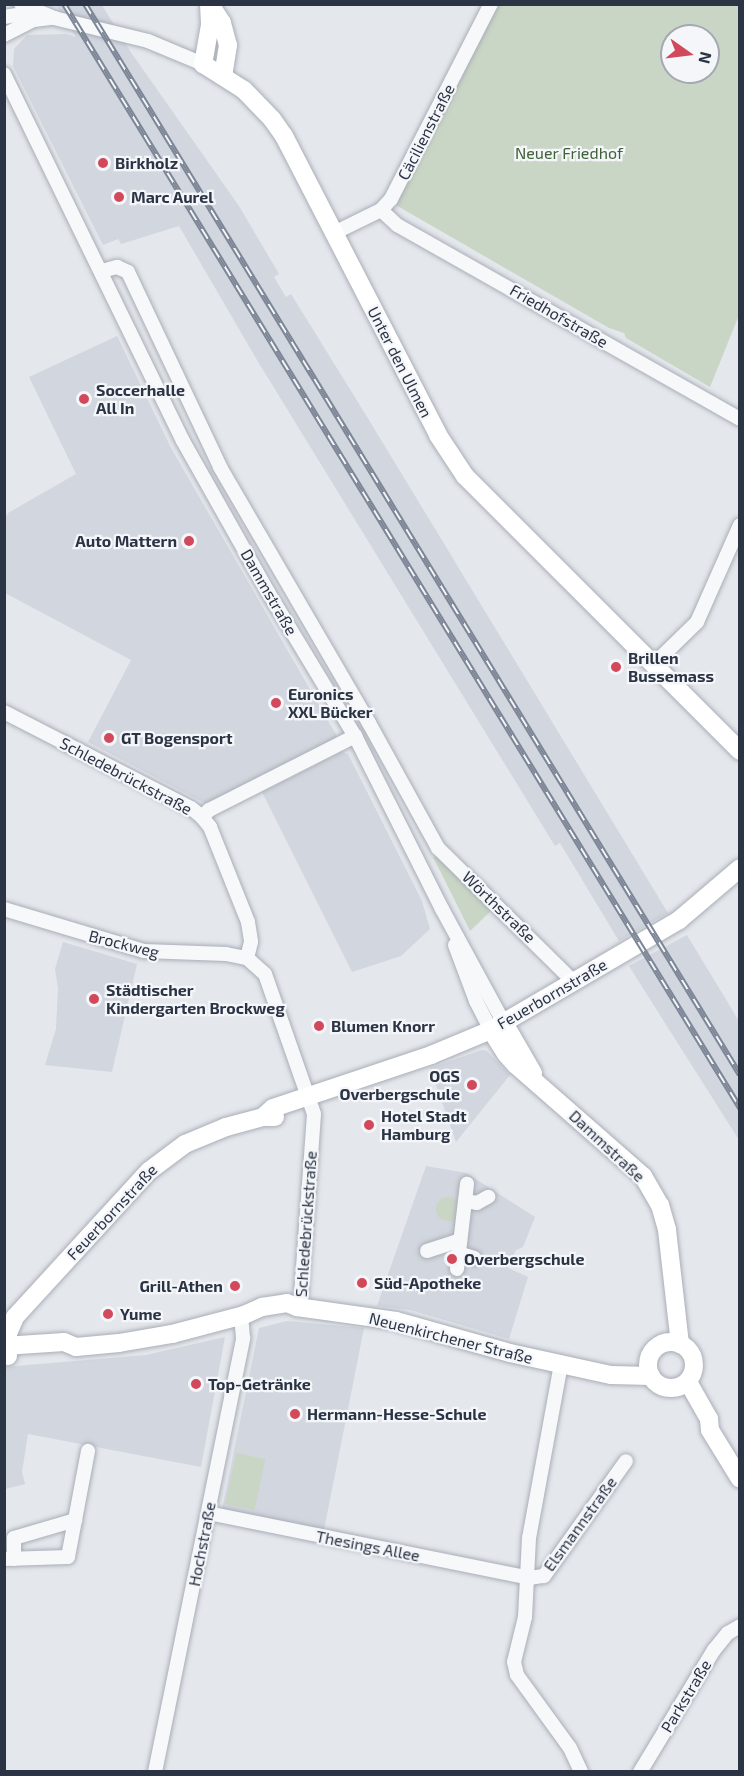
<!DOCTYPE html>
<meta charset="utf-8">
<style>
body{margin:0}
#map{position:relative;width:744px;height:1776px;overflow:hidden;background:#e4e7ec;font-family:"Exo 2",sans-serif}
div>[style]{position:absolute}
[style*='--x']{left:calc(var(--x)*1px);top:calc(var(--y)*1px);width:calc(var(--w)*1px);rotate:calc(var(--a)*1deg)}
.built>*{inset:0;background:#d2d6de}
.green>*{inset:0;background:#c9d6c5;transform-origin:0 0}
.round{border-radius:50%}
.roads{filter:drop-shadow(0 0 2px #a9aeb7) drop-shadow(0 0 2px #a9aeb7)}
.minor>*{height:14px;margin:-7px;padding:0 7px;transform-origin:7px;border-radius:7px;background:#f7f8fa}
.major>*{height:18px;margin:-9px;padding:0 9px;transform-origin:9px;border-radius:9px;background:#fff}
.major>.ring{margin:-9px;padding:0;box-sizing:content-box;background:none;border:18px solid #fff;border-radius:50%}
.rail>*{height:6px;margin-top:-3px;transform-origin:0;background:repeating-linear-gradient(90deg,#f4f6f9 0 11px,#7d8696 0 22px);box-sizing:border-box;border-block:2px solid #7d8696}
.dots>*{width:16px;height:16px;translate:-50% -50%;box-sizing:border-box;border:3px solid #f4f6f9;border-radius:50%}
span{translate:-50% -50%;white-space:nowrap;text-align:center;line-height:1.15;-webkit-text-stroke:4.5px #f4f6f9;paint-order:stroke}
.street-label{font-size:16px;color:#2b3445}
.park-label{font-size:16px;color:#3f6138}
.poi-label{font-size:16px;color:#2b3445;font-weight:700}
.left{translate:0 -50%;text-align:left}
.right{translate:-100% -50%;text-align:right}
.frame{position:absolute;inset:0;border:6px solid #2b3445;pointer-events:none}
.north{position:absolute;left:660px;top:24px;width:60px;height:60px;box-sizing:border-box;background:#f4f6f9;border:2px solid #a4a8b1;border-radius:50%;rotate:104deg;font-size:16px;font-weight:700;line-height:24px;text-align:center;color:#2b3445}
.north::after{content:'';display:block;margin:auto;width:21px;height:27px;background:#d1495b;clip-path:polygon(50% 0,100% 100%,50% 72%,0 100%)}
</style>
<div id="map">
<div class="built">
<i style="clip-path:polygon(56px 5px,102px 5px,130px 51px,239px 206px,279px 274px,274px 277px,286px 297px,291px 294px,369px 420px,668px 913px,619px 941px,560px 843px,555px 846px,257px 360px,179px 226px,121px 244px,118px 239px,103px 245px,13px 66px,14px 49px,27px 35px,66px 34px,76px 37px)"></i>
<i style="clip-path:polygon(117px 336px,171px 448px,338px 738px,206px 804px,88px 742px,131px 660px,5px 593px,4px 519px,8px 513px,76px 474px,29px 377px)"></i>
<i style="clip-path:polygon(342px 752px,348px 754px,422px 901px,430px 929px,401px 956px,352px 972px,262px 792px)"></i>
<i style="clip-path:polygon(687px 935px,739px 1021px,739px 1140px,629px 966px)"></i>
<i style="clip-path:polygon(63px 942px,137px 964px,112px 1072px,45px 1065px,56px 1029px,58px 988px,55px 969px)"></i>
<i style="clip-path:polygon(482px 1050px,487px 1051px,510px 1075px,456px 1142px,430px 1068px)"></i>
<i style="clip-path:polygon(426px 1166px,466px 1173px,535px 1217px,523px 1247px,516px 1250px,508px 1268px,528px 1277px,509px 1339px,410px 1310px,377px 1306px)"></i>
<i style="clip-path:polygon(287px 1321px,364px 1328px,324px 1530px,222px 1510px,259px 1328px)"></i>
<i style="clip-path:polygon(225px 1337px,201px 1467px,28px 1434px,22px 1472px,25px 1484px,5px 1489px,4px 1367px,146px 1355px)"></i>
</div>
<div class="green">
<i style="clip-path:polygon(evenodd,499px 5px,739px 5px,739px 315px,710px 387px,626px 338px,624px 333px,609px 328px,394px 204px,499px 5px,672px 36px,708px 36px,708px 72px,672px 72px,672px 36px)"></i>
<i style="clip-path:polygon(433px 857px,441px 857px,494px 908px,470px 931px)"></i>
<i class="round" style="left:436px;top:1197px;width:24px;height:24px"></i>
<i style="left:236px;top:1453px;width:30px;height:52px;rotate:12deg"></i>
</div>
<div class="roads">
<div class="minor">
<i style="--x:21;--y:4;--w:36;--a:23"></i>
<i style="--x:54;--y:18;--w:97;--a:13.7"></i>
<i style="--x:148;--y:41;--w:60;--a:22.7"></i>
<i style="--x:4;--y:17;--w:31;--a:-9"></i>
<i style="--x:4;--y:35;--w:34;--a:-27"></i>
<i style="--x:34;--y:20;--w:16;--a:-7"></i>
<i style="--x:4;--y:74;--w:408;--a:64"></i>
<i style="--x:183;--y:441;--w:173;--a:60.6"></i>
<i style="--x:268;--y:592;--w:168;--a:58.9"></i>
<i style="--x:355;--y:736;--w:194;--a:63.3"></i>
<i style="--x:442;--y:909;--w:130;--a:61.5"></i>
<i style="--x:381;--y:210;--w:22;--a:43"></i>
<i style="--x:397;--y:225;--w:394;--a:29.5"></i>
<i style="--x:334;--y:233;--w:52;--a:-26.1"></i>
<i style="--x:381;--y:210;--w:15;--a:-48"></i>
<i style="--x:391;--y:199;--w:219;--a:-62.9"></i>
<i style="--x:102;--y:271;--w:16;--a:-15"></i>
<i style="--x:117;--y:267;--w:12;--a:24"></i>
<i style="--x:128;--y:272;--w:216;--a:64.7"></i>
<i style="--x:220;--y:467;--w:296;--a:59.8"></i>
<i style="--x:369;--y:723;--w:143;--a:61.1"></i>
<i style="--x:438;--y:848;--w:191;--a:44.6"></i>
<i style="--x:653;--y:665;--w:62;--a:-44.3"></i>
<i style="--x:697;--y:622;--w:106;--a:-66.1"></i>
<i style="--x:4;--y:712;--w:210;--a:27.2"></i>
<i style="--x:191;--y:808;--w:14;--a:39"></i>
<i style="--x:202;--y:817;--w:13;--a:51"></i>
<i style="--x:210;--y:827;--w:102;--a:68.2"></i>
<i style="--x:248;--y:922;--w:20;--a:81"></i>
<i style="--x:251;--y:942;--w:16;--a:104"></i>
<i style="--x:202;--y:817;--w:10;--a:-45"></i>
<i style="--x:209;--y:810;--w:164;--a:-26.9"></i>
<i style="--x:4;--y:909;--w:146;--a:16.7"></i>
<i style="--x:144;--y:951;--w:82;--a:2.1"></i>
<i style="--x:226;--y:954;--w:21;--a:11"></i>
<i style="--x:247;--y:958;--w:24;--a:42"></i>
<i style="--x:265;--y:974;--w:148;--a:70.7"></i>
<i style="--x:314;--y:1114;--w:194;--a:94.1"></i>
<i style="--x:455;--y:945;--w:60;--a:69.4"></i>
<i style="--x:476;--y:1001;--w:33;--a:63"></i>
<i style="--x:465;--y:1201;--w:12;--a:9"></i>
<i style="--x:477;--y:1203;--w:13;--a:-29"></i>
<i style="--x:427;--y:1251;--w:35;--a:-18"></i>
<i style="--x:458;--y:1253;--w:17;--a:17"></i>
<i style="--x:457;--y:1269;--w:86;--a:-83.3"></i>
<i style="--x:561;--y:1364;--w:177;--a:100.4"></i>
<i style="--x:529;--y:1538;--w:79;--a:92.9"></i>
<i style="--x:525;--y:1617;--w:46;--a:103.7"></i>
<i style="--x:514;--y:1662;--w:13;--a:77"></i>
<i style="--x:517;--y:1675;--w:90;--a:54"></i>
<i style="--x:570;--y:1748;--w:26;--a:65"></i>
<i style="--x:208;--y:1513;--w:328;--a:11.4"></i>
<i style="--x:529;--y:1578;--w:15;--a:-8"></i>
<i style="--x:544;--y:1576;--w:141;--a:-54.5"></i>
<i style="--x:4;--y:1559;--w:64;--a:-1.8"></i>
<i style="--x:68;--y:1557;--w:108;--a:-79.3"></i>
<i style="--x:14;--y:1559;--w:21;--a:-90"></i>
<i style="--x:14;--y:1538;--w:64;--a:-16.4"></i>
<i style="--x:155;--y:1772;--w:443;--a:-78.5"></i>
<i style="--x:243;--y:1338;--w:23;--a:-95"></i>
<i style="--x:640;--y:1772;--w:143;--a:-58.8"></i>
<i style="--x:714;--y:1650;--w:22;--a:-51"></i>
<i style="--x:728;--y:1633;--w:14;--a:-30"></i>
</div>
<div class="major">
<i style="--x:209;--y:4;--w:21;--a:87"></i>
<i style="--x:210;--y:25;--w:40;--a:100"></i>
<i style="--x:203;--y:64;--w:49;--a:32.4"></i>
<i style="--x:244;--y:90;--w:40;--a:46"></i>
<i style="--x:272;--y:119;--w:21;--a:55"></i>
<i style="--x:284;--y:136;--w:336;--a:62.7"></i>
<i style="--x:438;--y:435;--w:49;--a:56.6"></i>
<i style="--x:465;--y:476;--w:389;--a:45"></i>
<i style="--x:211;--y:6;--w:20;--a:57"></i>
<i style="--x:222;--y:23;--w:23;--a:75"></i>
<i style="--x:228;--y:45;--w:30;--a:99"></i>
<i style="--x:504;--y:1023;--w:58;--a:59.9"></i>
<i style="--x:491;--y:1030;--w:28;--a:58"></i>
<i style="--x:506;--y:1054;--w:15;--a:48"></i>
<i style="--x:516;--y:1065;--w:169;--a:41.2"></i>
<i style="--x:643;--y:1176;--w:34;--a:60"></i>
<i style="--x:660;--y:1205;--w:26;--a:74"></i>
<i style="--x:667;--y:1230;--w:115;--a:83.5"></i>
<i style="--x:263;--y:1117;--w:13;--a:-42"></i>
<i style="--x:273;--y:1108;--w:167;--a:-18.5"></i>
<i style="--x:431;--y:1055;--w:65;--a:-22.6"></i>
<i style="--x:491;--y:1030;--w:218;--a:-30.3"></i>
<i style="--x:679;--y:920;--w:80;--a:-40.4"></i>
<i class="ring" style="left:648px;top:1342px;width:28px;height:28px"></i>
<i style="--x:4;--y:1346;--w:60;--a:-3.8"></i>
<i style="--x:64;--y:1342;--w:13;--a:23"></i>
<i style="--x:76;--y:1347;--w:43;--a:-5.3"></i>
<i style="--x:119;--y:1343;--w:54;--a:-9.6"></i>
<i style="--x:172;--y:1334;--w:74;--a:-14.8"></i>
<i style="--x:244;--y:1315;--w:20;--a:-24"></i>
<i style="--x:262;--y:1307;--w:25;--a:-9"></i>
<i style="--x:287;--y:1303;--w:11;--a:22"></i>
<i style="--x:297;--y:1307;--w:100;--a:8"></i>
<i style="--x:396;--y:1321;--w:118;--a:15.7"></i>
<i style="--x:510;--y:1353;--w:103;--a:12.3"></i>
<i style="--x:611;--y:1375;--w:40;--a:1.4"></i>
<i style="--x:8;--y:1356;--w:20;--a:-93"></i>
<i style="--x:7;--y:1336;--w:21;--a:-67"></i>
<i style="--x:15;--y:1317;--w:198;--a:-47.5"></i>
<i style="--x:149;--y:1171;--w:45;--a:-36.9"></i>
<i style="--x:185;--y:1144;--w:44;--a:-22.5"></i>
<i style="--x:226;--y:1127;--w:38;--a:-15"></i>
<i style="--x:263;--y:1117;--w:12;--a:0"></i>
<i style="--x:688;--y:1382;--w:43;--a:60.4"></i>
<i style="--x:709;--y:1419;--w:11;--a:85"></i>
<i style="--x:710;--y:1430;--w:57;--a:58.5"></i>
</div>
</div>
<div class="rail">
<i style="--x:64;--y:4;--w:1295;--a:58.52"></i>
<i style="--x:85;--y:4;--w:1255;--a:58.55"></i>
</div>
<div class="dots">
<i style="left:103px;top:163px;background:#d1495b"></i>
<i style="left:119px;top:197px;background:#d1495b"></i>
<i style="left:84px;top:399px;background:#d1495b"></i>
<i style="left:189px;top:541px;background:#d1495b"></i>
<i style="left:616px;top:667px;background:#d1495b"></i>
<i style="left:276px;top:703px;background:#d1495b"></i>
<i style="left:109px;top:738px;background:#d1495b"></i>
<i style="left:94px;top:999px;background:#d1495b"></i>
<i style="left:319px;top:1026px;background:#d1495b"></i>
<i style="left:472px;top:1085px;background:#d1495b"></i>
<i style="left:369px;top:1125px;background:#d1495b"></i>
<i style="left:452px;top:1259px;background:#d1495b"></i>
<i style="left:362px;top:1283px;background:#d1495b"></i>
<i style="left:235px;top:1286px;background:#d1495b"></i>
<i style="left:108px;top:1314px;background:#d1495b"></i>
<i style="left:196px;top:1384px;background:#d1495b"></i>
<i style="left:295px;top:1414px;background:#d1495b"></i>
</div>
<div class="street-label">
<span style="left:426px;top:132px;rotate:-63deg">Cäcilienstraße</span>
<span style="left:559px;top:316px;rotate:30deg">Friedhofstraße</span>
<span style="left:400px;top:362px;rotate:63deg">Unter den Ulmen</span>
<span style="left:269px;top:592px;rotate:60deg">Dammstraße</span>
<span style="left:126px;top:776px;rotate:28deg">Schledebrückstraße</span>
<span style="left:499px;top:907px;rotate:44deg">Wörthstraße</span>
<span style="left:124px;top:944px;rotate:14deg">Brockweg</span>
<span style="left:552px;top:994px;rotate:-30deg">Feuerbornstraße</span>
<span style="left:607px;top:1146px;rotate:43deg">Dammstraße</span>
<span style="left:112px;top:1212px;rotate:-47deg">Feuerbornstraße</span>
<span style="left:306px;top:1224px;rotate:-86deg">Schledebrückstraße</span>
<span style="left:451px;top:1338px;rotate:14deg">Neuenkirchener Straße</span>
<span style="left:580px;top:1524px;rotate:-54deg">Elsmannstraße</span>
<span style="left:202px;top:1544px;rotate:-79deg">Hochstraße</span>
<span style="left:368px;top:1546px;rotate:11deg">Thesings Allee</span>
<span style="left:686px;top:1696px;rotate:-59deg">Parkstraße</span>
</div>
<div class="park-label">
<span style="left:569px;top:153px">Neuer Friedhof</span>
</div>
<div class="poi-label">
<span class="left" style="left:115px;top:163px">Birkholz</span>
<span class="left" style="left:131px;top:197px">Marc Aurel</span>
<span class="left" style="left:96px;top:399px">Soccerhalle<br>All In</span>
<span class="right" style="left:177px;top:541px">Auto Mattern</span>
<span class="left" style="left:628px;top:667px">Brillen<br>Bussemass</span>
<span class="left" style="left:288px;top:703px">Euronics<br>XXL Bücker</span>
<span class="left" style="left:121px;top:738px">GT Bogensport</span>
<span class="left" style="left:106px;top:999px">Städtischer<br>Kindergarten Brockweg</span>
<span class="left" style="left:331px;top:1026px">Blumen Knorr</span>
<span class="right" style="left:460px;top:1085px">OGS<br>Overbergschule</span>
<span class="left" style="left:381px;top:1125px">Hotel Stadt<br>Hamburg</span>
<span class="left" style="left:464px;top:1259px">Overbergschule</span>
<span class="left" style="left:374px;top:1283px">Süd-Apotheke</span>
<span class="right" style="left:223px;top:1286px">Grill-Athen</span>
<span class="left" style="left:120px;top:1314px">Yume</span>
<span class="left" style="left:208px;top:1384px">Top-Getränke</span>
<span class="left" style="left:307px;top:1414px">Hermann-Hesse-Schule</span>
</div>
<div class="frame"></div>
<div class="north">N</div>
</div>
